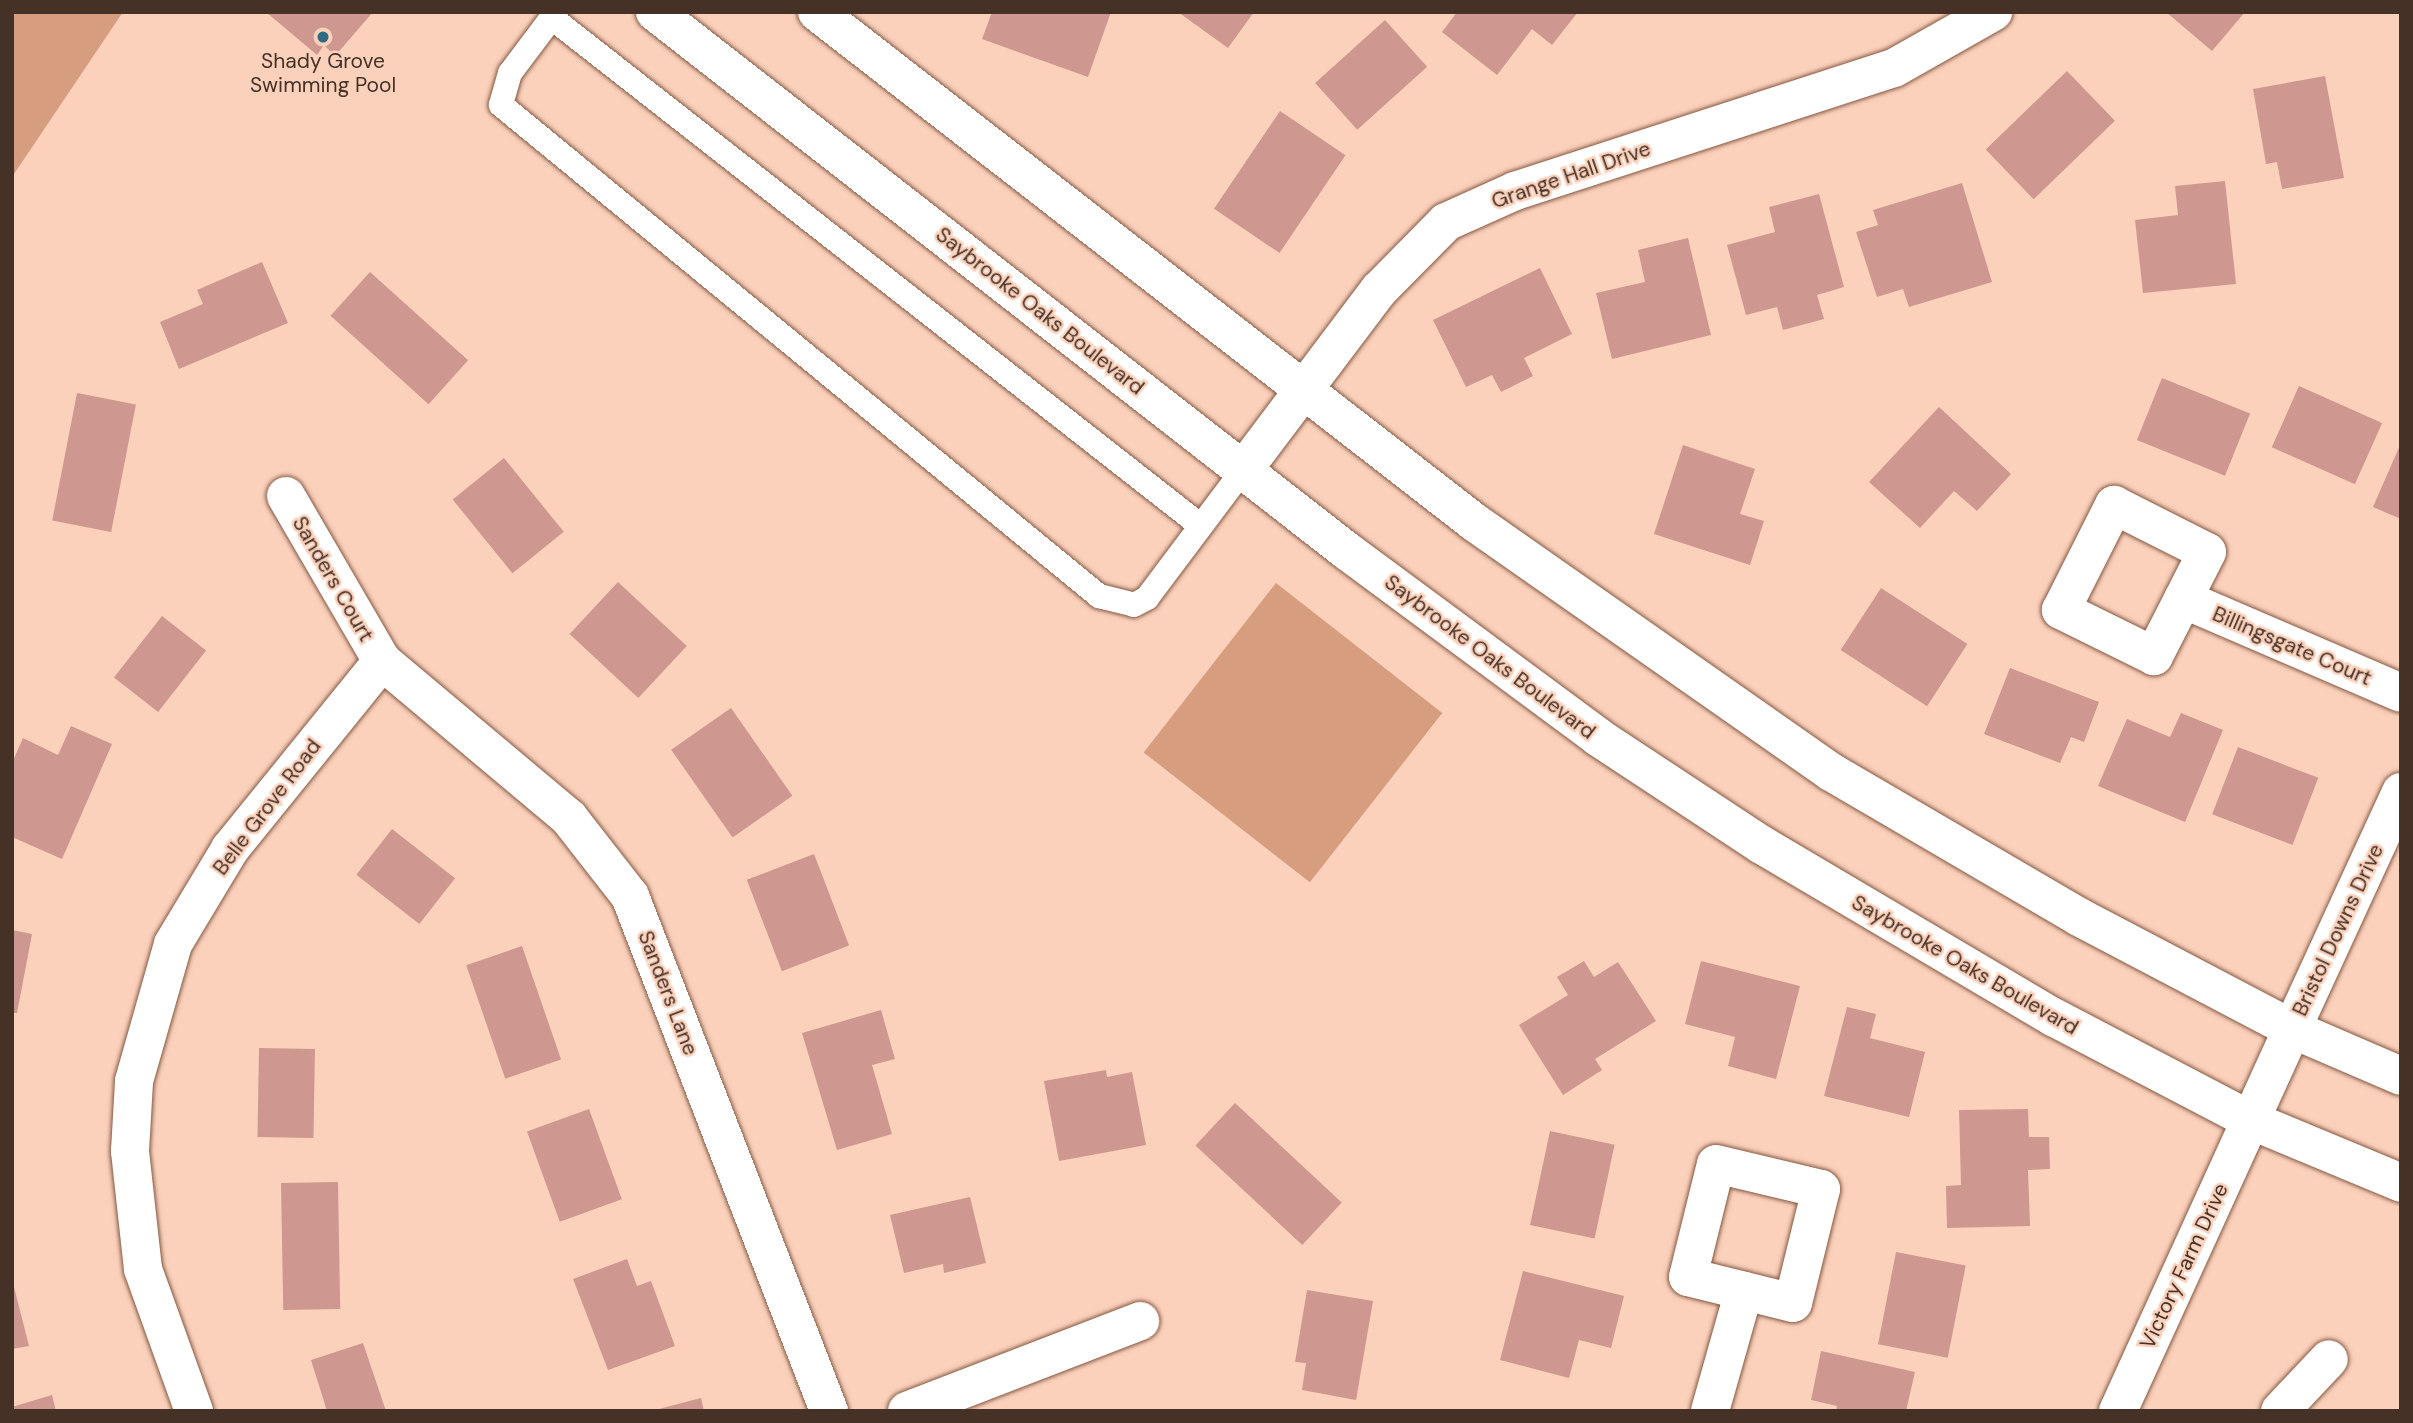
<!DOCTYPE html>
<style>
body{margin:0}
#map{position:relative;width:2413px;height:1423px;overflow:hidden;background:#fbd1bc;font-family:"DM Sans",sans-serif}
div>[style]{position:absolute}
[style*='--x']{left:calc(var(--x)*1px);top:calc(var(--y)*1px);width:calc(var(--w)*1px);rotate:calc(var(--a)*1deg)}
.green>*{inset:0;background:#d79d7f;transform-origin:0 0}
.building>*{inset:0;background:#ce978f;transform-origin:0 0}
.roads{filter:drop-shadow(0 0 2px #855841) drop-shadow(0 0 2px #855841)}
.service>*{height:24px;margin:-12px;padding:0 12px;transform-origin:12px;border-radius:12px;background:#fff}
.minor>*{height:38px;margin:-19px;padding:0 19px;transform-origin:19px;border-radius:19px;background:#fff}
.tertiary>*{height:38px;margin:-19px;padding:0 19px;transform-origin:19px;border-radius:19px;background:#fff}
.dots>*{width:19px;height:19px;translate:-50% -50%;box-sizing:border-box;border:4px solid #fbd1bc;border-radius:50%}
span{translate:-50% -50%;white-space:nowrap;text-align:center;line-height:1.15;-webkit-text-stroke:5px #fbd1bc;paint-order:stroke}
.poi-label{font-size:21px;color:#453126}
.street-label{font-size:21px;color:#453126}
.frame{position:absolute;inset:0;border:14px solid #453126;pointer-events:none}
</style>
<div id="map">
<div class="green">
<i style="clip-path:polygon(12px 12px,123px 12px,12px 177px)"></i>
<i style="left:1276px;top:583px;width:211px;height:215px;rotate:38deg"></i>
</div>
<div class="building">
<i style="clip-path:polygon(266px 12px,373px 12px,335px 56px,324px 45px,317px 55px)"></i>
<i style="clip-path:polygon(992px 12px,1111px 12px,1088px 77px,982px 39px)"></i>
<i style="clip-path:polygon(1178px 12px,1254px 12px,1228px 48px)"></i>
<i style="clip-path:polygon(1457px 12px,1578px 12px,1552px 45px,1532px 29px,1497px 75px,1442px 32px)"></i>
<i style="clip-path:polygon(2166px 12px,2245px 12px,2212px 51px)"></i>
<i style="left:1385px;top:20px;width:63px;height:94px;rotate:48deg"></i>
<i style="left:2067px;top:71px;width:69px;height:113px;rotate:46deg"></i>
<i style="clip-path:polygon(2325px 76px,2344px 178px,2282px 189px,2277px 162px,2266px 164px,2253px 89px)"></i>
<i style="left:1280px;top:111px;width:79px;height:118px;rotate:34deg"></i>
<i style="clip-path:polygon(2225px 181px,2236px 284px,2143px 293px,2135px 220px,2178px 215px,2175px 186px)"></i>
<i style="clip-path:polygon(1962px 183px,1992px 282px,1909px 307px,1903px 289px,1877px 297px,1856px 232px,1878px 225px,1873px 210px)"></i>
<i style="clip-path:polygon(1819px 194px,1844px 287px,1817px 295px,1824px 319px,1783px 330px,1777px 307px,1746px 315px,1727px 245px,1775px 232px,1769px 207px)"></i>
<i style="clip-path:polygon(1688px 238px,1711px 335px,1612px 359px,1596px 293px,1645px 282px,1638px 250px)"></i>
<i style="clip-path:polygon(262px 262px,288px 323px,179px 369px,160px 322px,203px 304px,197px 290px)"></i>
<i style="clip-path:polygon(1540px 268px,1572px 334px,1524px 358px,1533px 376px,1501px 392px,1492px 375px,1466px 387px,1433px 320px)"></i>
<i style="left:370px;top:272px;width:132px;height:59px;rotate:42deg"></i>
<i style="left:2162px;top:378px;width:95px;height:67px;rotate:22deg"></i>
<i style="left:2299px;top:386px;width:91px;height:67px;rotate:24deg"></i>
<i style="left:77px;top:393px;width:60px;height:130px;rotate:11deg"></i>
<i style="clip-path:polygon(1939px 407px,2011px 474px,1977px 511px,1954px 491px,1920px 528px,1869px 482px)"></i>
<i style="clip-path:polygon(2401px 443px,2401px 519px,2373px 507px)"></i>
<i style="clip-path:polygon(1683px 445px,1755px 469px,1740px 514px,1764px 521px,1750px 565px,1654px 534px)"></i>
<i style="left:504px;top:458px;width:95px;height:66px;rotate:51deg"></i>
<i style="left:618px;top:582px;width:94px;height:71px;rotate:43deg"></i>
<i style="left:1881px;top:588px;width:103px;height:74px;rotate:33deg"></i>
<i style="left:162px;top:616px;width:56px;height:78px;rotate:38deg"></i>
<i style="clip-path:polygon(2010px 668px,2099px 702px,2084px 742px,2071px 737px,2060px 763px,1984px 734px)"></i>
<i style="left:731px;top:708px;width:107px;height:73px;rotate:55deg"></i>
<i style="clip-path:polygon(2181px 713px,2223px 730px,2185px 822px,2098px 786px,2127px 719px,2170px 737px)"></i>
<i style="clip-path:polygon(71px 726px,112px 744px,62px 859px,12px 837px,12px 763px,23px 738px,58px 755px)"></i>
<i style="left:2238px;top:747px;width:86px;height:72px;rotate:21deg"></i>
<i style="left:392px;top:829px;width:80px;height:58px;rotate:38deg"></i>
<i style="left:814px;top:854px;width:98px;height:72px;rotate:69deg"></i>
<i style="clip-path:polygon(12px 930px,32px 934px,17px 1013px,12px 1013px)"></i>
<i style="left:522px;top:946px;width:120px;height:59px;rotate:71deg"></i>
<i style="clip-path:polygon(1584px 961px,1594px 977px,1618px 962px,1656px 1021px,1595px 1059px,1602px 1070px,1563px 1095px,1519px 1025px,1568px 995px,1557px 977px)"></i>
<i style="clip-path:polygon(1701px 961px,1800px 986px,1776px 1079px,1728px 1066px,1735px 1037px,1685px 1024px)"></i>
<i style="clip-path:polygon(1847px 1007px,1876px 1014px,1870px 1038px,1925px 1052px,1909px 1117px,1824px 1096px)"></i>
<i style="clip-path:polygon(881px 1010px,895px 1059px,872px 1065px,892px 1134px,837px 1150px,802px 1033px)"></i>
<i style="left:259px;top:1048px;width:56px;height:89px;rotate:1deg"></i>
<i style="clip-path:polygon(1106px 1070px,1107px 1077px,1132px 1072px,1146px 1145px,1059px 1161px,1044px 1081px)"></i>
<i style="left:1235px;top:1103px;width:146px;height:58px;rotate:43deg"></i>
<i style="left:589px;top:1109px;width:96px;height:66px;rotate:70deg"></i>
<i style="clip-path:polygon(2028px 1109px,2029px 1137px,2049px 1137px,2050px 1169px,2028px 1170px,2030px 1226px,1947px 1228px,1946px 1186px,1961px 1185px,1959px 1110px)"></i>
<i style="left:1550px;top:1131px;width:66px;height:96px;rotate:12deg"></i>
<i style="left:338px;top:1182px;width:127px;height:57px;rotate:89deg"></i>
<i style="clip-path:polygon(970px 1197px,986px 1263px,944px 1273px,943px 1264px,904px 1273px,890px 1215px)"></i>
<i style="left:1896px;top:1252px;width:71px;height:94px;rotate:11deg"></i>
<i style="clip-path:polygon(627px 1259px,637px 1286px,651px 1281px,675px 1346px,608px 1370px,573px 1279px)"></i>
<i style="clip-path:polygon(1523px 1271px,1624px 1296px,1611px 1348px,1579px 1340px,1569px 1378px,1500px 1360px)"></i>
<i style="clip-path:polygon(12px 1279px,29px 1346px,12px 1349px)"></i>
<i style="clip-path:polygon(1307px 1290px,1373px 1301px,1356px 1400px,1302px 1390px,1306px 1363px,1295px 1362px)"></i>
<i style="clip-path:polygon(363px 1343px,386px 1411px,327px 1411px,311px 1360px)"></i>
<i style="clip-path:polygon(1821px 1351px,1915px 1372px,1906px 1411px,1836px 1411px,1837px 1406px,1811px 1400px)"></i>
<i style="clip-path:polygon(52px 1395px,56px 1411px,12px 1411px,12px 1407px)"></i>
<i style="clip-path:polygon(701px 1398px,704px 1411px,655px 1411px,655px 1410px)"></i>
</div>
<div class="roads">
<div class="service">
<i style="--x:556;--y:12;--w:76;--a:127"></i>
<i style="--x:510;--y:73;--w:33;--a:106"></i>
<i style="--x:501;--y:105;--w:774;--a:39.39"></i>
<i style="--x:1099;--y:596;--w:36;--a:14"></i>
<i style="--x:1134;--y:605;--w:15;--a:-28"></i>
<i style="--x:1147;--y:598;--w:161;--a:-53.1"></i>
<i style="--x:552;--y:18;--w:824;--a:38.05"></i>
</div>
<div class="minor">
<i style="--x:1244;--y:469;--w:224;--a:-53"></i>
<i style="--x:1379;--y:290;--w:95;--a:-45.4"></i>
<i style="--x:1446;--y:222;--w:76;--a:-24.2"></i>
<i style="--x:1515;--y:191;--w:398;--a:-18"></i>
<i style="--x:1894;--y:68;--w:114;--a:-29.5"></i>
<i style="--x:286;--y:496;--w:191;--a:59.8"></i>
<i style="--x:382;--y:661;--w:244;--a:40"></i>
<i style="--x:569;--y:818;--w:99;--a:52"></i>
<i style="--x:630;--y:896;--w:552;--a:68.87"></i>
<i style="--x:2114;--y:505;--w:104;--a:26.8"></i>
<i style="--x:2207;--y:552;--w:117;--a:117"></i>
<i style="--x:2154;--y:656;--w:104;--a:-153.7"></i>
<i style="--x:2061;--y:610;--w:118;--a:-63.2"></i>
<i style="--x:2183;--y:599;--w:237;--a:23.3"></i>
<i style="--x:2292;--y:1029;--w:261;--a:-65.3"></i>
<i style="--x:1716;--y:1164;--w:108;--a:13.4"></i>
<i style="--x:1821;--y:1189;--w:117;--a:103.8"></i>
<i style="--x:1793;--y:1303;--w:108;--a:-166.1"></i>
<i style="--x:1688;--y:1277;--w:116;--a:-76.1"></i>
<i style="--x:194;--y:1411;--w:151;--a:-109.8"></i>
<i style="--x:143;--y:1269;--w:119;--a:-96.3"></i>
<i style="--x:130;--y:1151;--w:70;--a:-86.7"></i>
<i style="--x:134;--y:1081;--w:142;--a:-74.1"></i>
<i style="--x:173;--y:944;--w:111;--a:-59"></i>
<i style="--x:230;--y:849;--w:242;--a:-51"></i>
<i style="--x:907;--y:1411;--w:250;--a:-21.1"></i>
<i style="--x:1710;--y:1411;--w:125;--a:-74.2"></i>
<i style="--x:2280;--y:1411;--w:71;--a:-46.7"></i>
</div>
<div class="tertiary">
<i style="--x:655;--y:12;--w:877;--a:37.92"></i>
<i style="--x:1347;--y:551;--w:312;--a:36.5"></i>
<i style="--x:1598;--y:737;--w:196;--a:33.4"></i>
<i style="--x:1762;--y:845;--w:340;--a:30.6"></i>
<i style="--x:2055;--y:1018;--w:220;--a:27.6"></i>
<i style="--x:2250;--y:1120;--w:164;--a:22.6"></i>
<i style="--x:817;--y:12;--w:832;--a:37.82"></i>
<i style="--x:1474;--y:522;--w:436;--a:35"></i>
<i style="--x:1831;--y:772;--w:287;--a:30.3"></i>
<i style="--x:2079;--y:917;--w:241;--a:27.7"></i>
<i style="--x:2292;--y:1029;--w:119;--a:23.3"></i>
<i style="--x:2118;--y:1411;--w:420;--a:-65.5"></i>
</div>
</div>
<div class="dots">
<i style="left:323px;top:37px;background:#306b83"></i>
</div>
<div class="poi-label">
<span style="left:323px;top:73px">Shady Grove<br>Swimming Pool</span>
</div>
<div class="street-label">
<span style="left:1571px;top:175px;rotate:-19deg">Grange Hall Drive</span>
<span style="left:1040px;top:311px;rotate:38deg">Saybrooke Oaks Boulevard</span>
<span style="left:333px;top:579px;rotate:60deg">Sanders Court</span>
<span style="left:2292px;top:646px;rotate:23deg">Billingsgate Court</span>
<span style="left:1490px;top:657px;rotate:37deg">Saybrooke Oaks Boulevard</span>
<span style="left:267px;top:807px;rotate:-53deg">Belle Grove Road</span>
<span style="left:2338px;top:930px;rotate:-65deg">Bristol Downs Drive</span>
<span style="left:1965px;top:965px;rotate:30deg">Saybrooke Oaks Boulevard</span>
<span style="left:668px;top:993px;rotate:69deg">Sanders Lane</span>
<span style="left:2184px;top:1266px;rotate:-65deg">Victory Farm Drive</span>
</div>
<div class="frame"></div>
</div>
